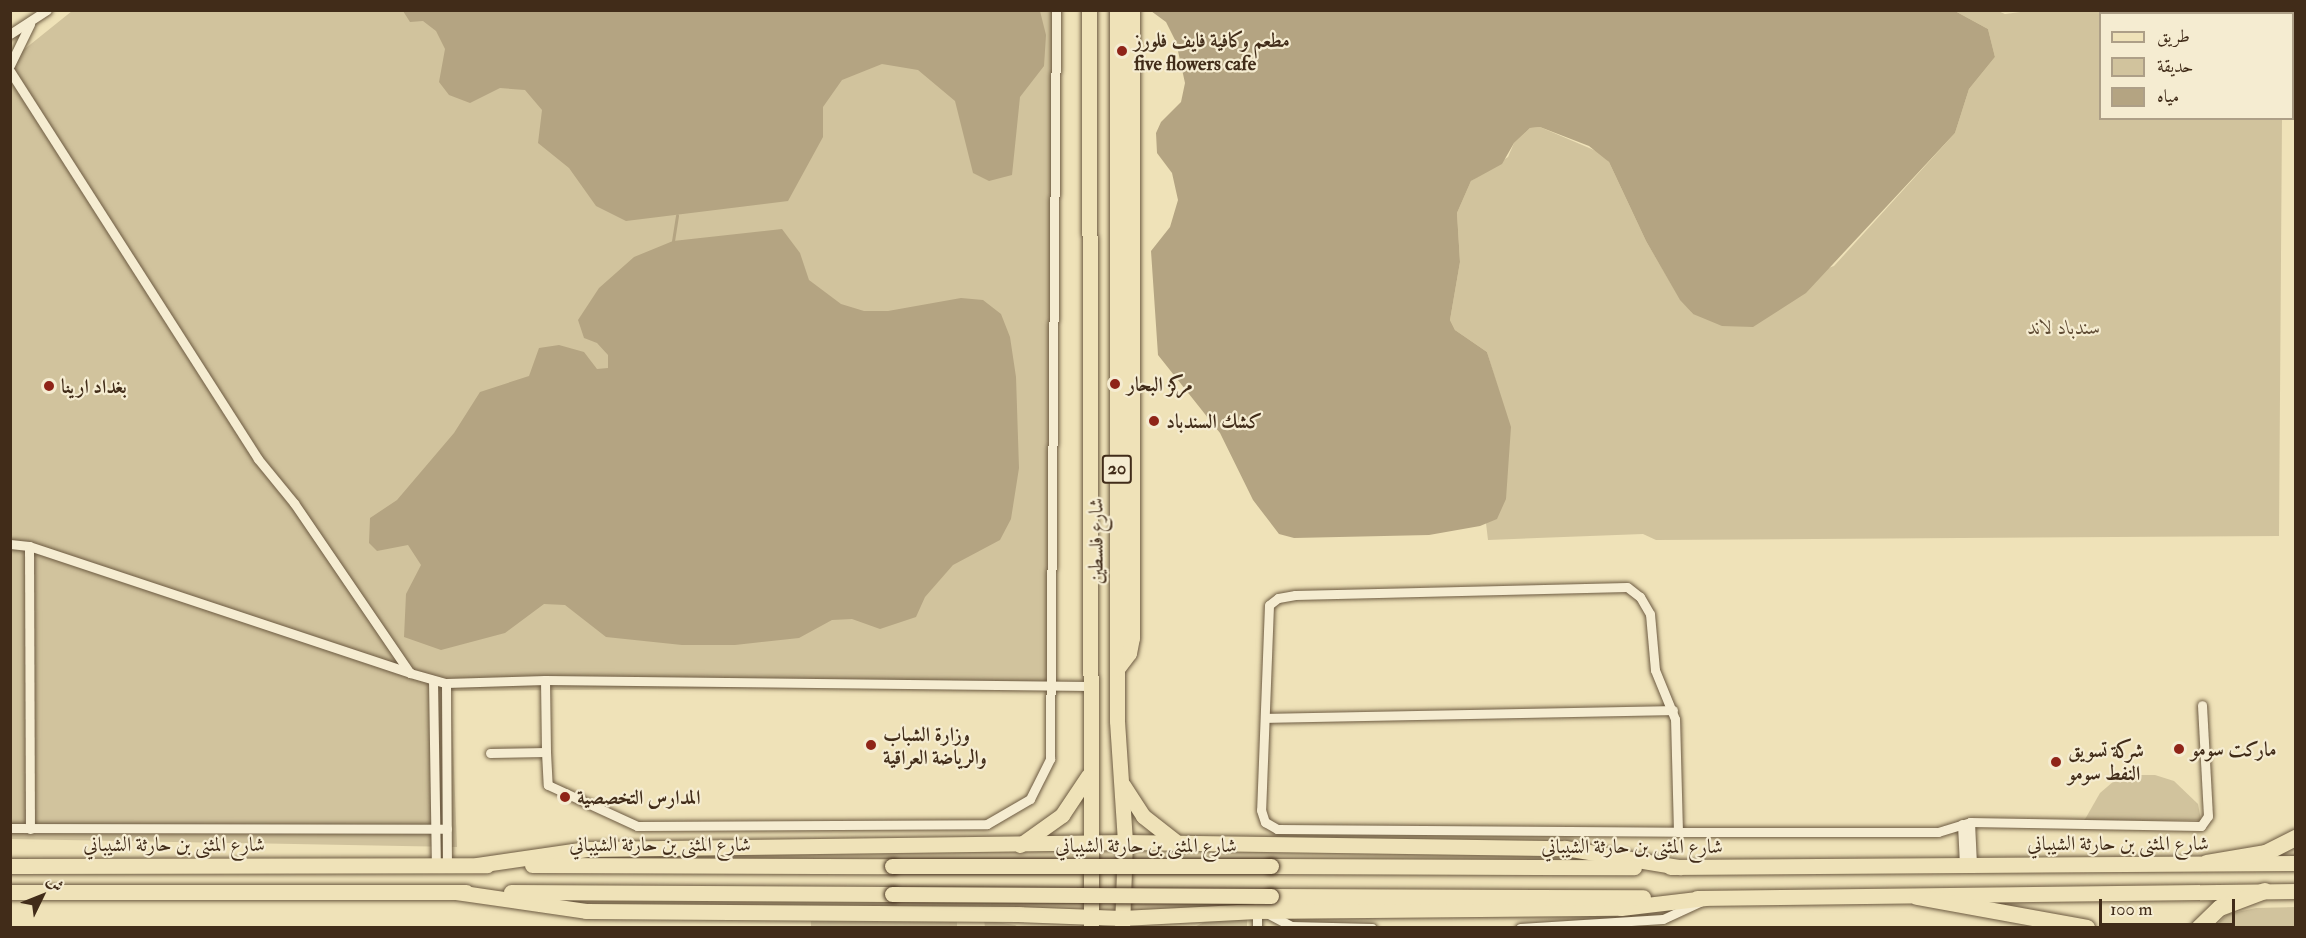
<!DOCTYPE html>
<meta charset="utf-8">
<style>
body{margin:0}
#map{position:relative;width:2306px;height:938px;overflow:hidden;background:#efe2b8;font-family:"IM FELL Double Pica",Amiri,serif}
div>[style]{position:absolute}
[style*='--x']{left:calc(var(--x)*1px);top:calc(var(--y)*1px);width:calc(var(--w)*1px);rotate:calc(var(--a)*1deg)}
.green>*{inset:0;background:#d1c39d}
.water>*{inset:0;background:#b4a482}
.stream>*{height:3px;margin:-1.5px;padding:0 1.5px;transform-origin:1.5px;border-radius:1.5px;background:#b4a482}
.roads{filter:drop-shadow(0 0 2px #6c5a41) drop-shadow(0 0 2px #6c5a41)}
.minor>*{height:9px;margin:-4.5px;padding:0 4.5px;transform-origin:4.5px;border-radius:4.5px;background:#f5ecd1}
.primary>*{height:15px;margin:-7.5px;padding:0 7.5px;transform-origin:7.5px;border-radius:7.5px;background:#efe2b8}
.motorway>*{height:16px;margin:-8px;padding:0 8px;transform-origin:8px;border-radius:8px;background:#efe2b8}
.bridges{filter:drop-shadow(0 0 2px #412c19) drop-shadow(0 0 2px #412c19)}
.primary-bridge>*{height:15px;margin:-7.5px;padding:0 7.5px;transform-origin:7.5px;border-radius:7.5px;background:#efe2b8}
.dots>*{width:16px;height:16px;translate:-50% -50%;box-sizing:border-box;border:3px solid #f5ecd1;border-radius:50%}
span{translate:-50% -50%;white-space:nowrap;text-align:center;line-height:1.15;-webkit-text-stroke:4.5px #f5ecd1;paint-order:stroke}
.shield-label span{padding:2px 4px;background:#f5ecd1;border:2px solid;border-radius:4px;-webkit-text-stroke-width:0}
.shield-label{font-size:18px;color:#412c19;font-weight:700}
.poi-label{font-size:20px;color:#412c19;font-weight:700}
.left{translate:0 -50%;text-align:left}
.park-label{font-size:20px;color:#5e4a33;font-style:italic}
.street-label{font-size:20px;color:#412c19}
.frame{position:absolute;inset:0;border:12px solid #412c19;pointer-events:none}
.legend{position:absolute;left:2099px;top:12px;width:195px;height:108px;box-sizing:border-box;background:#f5ecd1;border:2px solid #ad9f87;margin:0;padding:8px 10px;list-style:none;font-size:18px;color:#412c19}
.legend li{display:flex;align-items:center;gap:12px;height:30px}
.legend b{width:30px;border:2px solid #ad9f87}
.north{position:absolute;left:12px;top:866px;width:60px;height:60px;-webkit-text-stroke:4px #f5ecd1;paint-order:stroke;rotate:47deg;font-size:16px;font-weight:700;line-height:24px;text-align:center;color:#412c19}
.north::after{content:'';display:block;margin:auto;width:21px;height:27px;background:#412c19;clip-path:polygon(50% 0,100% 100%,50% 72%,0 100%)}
.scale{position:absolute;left:2099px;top:899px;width:136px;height:27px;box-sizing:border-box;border:3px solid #412c19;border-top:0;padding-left:8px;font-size:18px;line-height:21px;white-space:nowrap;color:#412c19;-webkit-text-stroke:4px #f5ecd1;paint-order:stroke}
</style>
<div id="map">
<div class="green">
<i style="clip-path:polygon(2035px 10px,2283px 11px,2100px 14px,2100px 118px,2282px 119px,2279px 536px,1656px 540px,1643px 534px,1488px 540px,1486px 523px,1503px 504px,1503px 405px,1487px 352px,1455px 330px,1450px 320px,1460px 262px,1457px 213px,1471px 181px,1508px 157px,1514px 143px,1530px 128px,1540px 127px,1601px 153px,1609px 162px,1646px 241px,1680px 299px,1693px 314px,1834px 266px,1955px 133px,1969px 89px,1995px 57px,1988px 29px,1955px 11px,1998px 11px,2005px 14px)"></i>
<i style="clip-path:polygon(72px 11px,1061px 11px,1047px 686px,451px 691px,457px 847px,11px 839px,11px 60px)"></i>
<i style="clip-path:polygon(2135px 775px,2155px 775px,2174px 781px,2198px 804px,2201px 820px,2084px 821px,2100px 793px,2114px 781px)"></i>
<i style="clip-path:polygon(2295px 907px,2295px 927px,2214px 927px,2228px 914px,2256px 908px)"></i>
<i style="clip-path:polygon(1213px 918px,1247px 918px,1247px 927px,1192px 928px)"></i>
<i style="clip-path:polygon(984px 920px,1015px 925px,1018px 927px,985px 927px)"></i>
<i style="clip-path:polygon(811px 921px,957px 922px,957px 927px,811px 928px)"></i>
</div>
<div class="water">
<i style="clip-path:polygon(403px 11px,1040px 11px,1046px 35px,1044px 66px,1020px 97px,1012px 175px,989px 181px,973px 173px,955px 101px,918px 70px,882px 64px,842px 80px,823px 107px,823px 137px,788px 201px,626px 221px,596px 206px,569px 168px,538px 143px,542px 110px,525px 90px,500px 88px,470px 103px,449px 95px,439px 82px,445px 49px,436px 31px,423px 21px,410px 22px)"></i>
<i style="clip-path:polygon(1955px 11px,1988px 29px,1995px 57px,1969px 89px,1955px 133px,1806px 293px,1753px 327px,1722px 326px,1693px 314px,1680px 300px,1646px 241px,1609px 162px,1589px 146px,1540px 127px,1530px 128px,1514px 143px,1502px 164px,1471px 181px,1457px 213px,1460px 262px,1450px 320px,1455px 330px,1487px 352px,1511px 427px,1506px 499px,1497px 519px,1480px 526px,1429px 535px,1294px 538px,1279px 534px,1253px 500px,1220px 433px,1158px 355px,1151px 251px,1170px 227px,1178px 200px,1172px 173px,1157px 153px,1156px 133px,1161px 122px,1181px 102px,1185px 83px,1176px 42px,1166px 22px,1151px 11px)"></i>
<i style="clip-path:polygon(782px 229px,800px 253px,809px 280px,841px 304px,864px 311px,888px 311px,961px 298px,983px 300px,1001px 314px,1010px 337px,1016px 377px,1019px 468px,1011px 519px,1000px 540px,953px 565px,925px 597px,916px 617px,880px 629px,852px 619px,832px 620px,799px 638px,735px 645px,682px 645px,606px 637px,565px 605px,544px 604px,505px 633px,441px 650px,404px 637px,406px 594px,421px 565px,408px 545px,377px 551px,369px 543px,370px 518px,397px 500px,454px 433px,480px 392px,529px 376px,539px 348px,559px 345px,584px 352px,597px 369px,608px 368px,608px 355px,597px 343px,584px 338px,578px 320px,599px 288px,634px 257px,673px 241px)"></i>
</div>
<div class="stream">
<i style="--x:673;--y:241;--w:26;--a:-81"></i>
</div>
<div class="roads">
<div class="minor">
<i style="--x:10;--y:34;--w:44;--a:-33"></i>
<i style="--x:10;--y:65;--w:46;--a:-64"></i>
<i style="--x:10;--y:71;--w:460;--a:57.4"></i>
<i style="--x:258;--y:459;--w:57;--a:50.7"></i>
<i style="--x:294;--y:503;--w:206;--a:55.7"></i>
<i style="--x:410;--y:673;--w:37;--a:16"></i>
<i style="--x:446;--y:683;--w:99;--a:-1.7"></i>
<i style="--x:545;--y:680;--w:545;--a:0.63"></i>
<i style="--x:10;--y:544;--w:19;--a:6"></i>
<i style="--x:29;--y:546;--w:402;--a:18.4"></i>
<i style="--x:29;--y:546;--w:283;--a:89.8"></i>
<i style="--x:433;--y:680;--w:185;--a:89.1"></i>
<i style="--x:545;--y:680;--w:72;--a:89.2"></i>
<i style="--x:446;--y:683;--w:182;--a:89.7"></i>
<i style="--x:1265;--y:718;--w:408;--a:-1.1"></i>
<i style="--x:490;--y:753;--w:56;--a:-1"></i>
<i style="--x:546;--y:752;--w:33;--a:87"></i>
<i style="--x:548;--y:785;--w:98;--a:24.7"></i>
<i style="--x:637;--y:826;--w:350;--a:-0.3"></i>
<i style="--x:987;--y:824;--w:50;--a:-30.2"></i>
<i style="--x:1030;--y:799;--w:45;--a:-63.4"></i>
<i style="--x:1050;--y:759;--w:749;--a:-89.54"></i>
<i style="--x:1970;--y:822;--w:43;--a:87.3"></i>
<i style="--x:1962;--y:824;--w:41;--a:87.2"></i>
<i style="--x:10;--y:828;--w:437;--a:0.1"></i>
<i style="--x:1678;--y:832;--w:113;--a:-91.5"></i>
<i style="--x:1675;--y:719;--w:53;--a:-112.2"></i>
<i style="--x:1655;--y:670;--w:56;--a:-95.1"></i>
<i style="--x:1650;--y:614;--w:20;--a:-120"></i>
<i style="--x:1640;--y:597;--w:16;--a:-142"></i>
<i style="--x:1627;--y:587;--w:332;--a:178.6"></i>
<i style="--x:1295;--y:595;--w:17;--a:170"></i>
<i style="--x:1278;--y:598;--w:11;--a:142"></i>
<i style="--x:1269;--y:605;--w:205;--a:92.2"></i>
<i style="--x:1261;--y:810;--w:13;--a:72"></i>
<i style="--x:1265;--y:822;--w:14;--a:30"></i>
<i style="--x:1277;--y:829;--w:401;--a:0.4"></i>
<i style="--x:1678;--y:832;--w:260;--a:0"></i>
<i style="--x:1938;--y:832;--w:34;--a:-17"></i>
<i style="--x:1970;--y:822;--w:231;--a:1"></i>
<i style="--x:2201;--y:826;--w:12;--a:-55"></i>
<i style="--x:2208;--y:816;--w:111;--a:-93.1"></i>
<i style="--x:1263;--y:911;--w:32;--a:28"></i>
<i style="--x:1291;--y:926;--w:81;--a:1.4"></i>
<i style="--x:1257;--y:928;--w:17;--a:-90"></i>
<i style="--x:1520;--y:928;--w:143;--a:-3.6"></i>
<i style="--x:1663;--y:919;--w:43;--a:-24.8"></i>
</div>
<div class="primary">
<i style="--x:1089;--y:10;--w:915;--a:89.87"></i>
<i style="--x:1117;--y:10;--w:711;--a:90"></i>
<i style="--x:1117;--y:721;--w:121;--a:86.2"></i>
<i style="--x:1125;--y:842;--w:86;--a:92"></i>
<i style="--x:1117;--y:669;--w:20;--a:-53"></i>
<i style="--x:1129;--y:653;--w:15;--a:-79"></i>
<i style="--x:1132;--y:638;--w:628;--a:-90"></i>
<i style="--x:1123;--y:785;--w:37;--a:57"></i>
<i style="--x:1143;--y:816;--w:47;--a:38.1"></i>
<i style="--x:1020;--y:845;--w:52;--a:-35.5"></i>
<i style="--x:1062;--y:815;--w:47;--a:-56.3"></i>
<i style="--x:477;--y:865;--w:111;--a:-8.3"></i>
<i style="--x:587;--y:849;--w:538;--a:-0.75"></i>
<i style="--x:1125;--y:842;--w:440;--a:0.8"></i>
<i style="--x:1565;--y:848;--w:116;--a:9.5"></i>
<i style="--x:532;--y:865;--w:360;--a:0.2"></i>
<i style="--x:10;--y:866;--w:477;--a:-0.1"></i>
<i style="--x:1271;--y:866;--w:363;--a:0.2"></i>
<i style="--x:1670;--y:867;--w:626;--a:-0.37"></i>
<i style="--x:10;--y:892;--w:456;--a:0"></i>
<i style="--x:456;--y:892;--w:131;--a:8.3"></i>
<i style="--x:586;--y:911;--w:432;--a:0.4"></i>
<i style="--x:1018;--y:914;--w:104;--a:2.2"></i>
<i style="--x:1122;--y:918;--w:135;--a:-3"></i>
<i style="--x:1257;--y:911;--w:364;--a:-0.5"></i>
<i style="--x:1621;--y:908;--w:85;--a:-6.8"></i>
<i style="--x:511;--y:892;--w:381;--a:0.3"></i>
<i style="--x:1271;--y:896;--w:372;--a:0.2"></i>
<i style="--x:1697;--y:898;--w:599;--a:-0.67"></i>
</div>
<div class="motorway">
<i style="--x:2207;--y:863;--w:60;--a:-9.6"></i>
<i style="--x:2266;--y:853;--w:34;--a:-27"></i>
<i style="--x:1917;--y:897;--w:173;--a:10.3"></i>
<i style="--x:2199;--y:928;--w:29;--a:-44"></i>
<i style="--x:2220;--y:908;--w:48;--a:-20.7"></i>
</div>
</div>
<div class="bridges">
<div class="primary-bridge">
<i style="--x:892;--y:866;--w:379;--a:0"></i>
<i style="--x:892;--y:894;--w:379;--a:0.3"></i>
</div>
</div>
<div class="dots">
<i style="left:1122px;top:51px;background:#8f2418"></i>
<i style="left:1115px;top:384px;background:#8f2418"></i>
<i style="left:49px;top:386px;background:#8f2418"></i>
<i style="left:1154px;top:421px;background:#8f2418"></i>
<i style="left:871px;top:745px;background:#8f2418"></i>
<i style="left:2179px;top:749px;background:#8f2418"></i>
<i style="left:2056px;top:762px;background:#8f2418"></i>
<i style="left:565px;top:797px;background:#8f2418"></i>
</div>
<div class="shield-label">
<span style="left:1117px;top:469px">20</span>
</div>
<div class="poi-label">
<span class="left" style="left:1134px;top:52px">مطعم وكافية فايف فلورز<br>five flowers cafe</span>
<span class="left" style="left:1127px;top:384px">مركز البحار</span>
<span class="left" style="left:61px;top:386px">بغداد ارينا</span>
<span class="left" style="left:1166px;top:421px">كشك السندباد</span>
<span class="left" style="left:883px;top:746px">وزارة الشباب<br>والرياضة العراقية</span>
<span class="left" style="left:2191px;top:749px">ماركت سومو</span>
<span class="left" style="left:2068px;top:762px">شركة تسويق<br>النفط سومو</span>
<span class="left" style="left:577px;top:797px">المدارس التخصصية</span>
</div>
<div class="park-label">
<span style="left:2064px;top:327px">سندباد لاند</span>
</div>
<div class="street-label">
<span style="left:1096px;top:541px;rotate:-90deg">شارع فلسطين</span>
<span style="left:2118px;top:843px">شارع المثنى بن حارثة الشيباني</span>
<span style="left:174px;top:844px">شارع المثنى بن حارثة الشيباني</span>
<span style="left:660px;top:844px">شارع المثنى بن حارثة الشيباني</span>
<span style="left:1146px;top:845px">شارع المثنى بن حارثة الشيباني</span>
<span style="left:1632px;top:846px">شارع المثنى بن حارثة الشيباني</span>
</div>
<div class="frame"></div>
<ul class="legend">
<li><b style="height:8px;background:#efe2b8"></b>طريق</li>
<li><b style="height:16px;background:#d1c39d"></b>حديقة</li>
<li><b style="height:16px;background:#b4a482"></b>مياه</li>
</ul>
<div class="north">ش</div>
<div class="scale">100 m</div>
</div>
